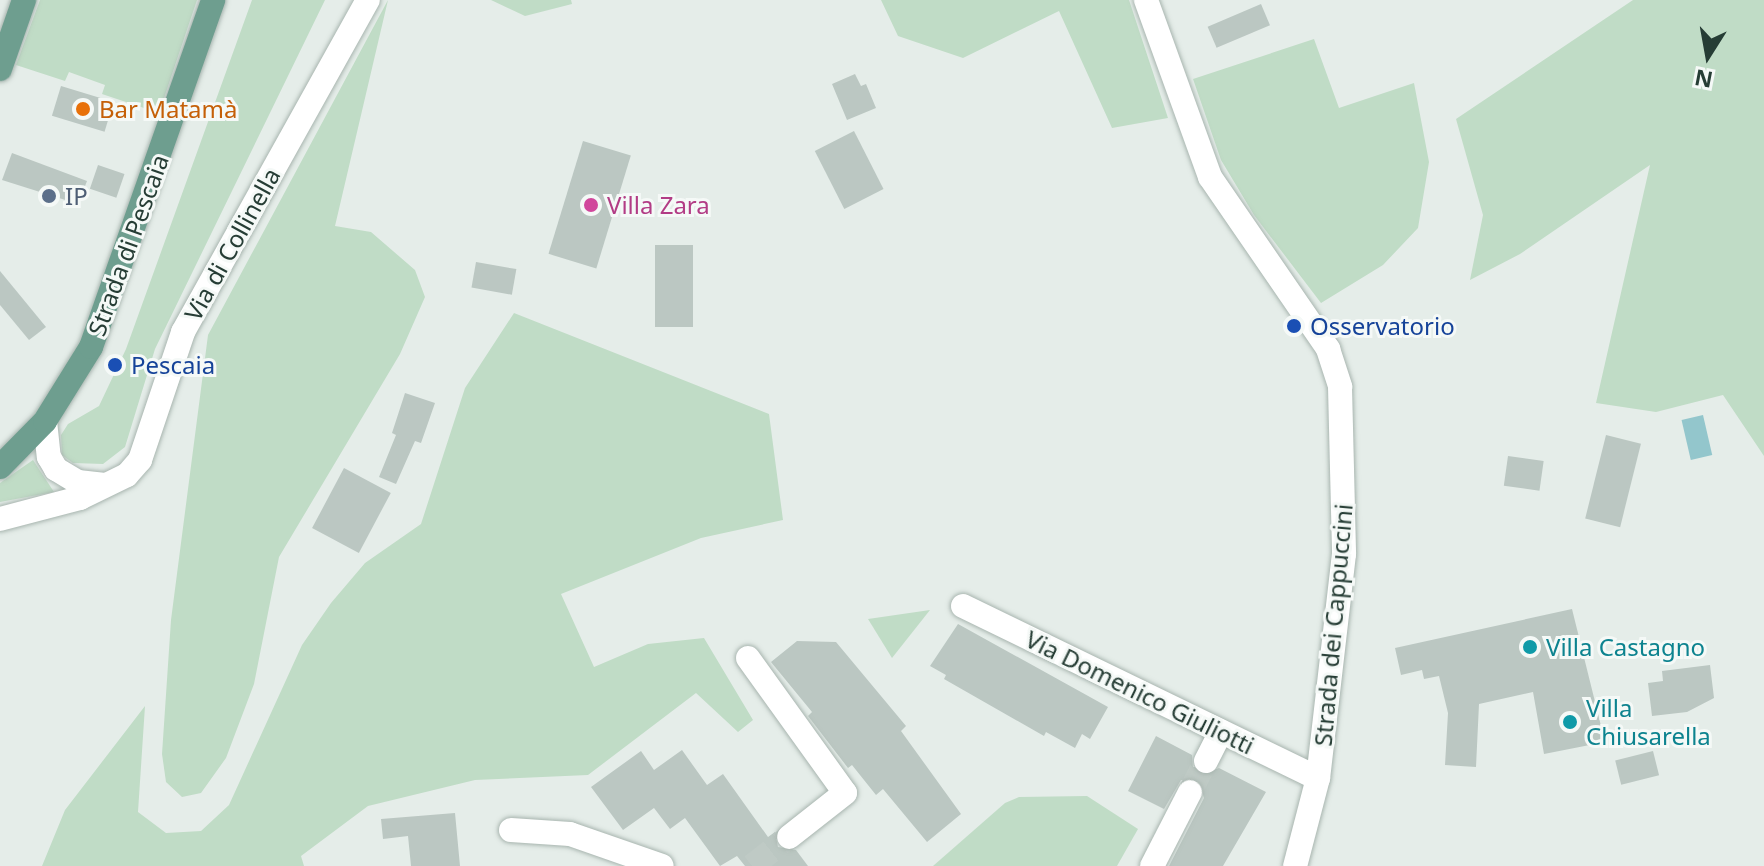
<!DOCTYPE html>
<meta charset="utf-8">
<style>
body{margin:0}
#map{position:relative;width:1764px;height:866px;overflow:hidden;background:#e5ede9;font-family:"Noto Sans",sans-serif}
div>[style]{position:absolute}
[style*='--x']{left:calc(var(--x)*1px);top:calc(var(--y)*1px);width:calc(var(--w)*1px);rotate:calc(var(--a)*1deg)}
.green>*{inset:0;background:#c0dcc6}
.water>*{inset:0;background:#93c6cc;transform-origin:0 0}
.building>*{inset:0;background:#bbc7c2;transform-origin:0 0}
.minor-tunnel>*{height:24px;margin-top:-12px;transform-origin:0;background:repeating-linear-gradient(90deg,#bfcac5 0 24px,transparent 0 36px)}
.roads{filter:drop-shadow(0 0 2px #a8b5af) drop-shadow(0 0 2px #a8b5af)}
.minor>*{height:24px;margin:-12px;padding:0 12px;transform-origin:12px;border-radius:12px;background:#fff}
.major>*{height:24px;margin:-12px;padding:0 12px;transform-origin:12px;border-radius:12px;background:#6e9e8f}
.dots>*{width:22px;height:22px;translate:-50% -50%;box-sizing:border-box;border:4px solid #f5f9f7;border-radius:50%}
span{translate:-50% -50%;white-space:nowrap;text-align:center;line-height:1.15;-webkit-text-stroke:6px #f5f9f7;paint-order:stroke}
.food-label{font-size:24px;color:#c56008}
.left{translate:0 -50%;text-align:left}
.service-label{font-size:24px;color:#4e5e75}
.hotel-label{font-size:24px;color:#b23c85}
.street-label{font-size:24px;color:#263d35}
.transit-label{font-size:24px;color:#164399}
.culture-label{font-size:24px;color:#0d838f}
.north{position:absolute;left:1668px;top:16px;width:80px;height:80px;-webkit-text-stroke:6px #f5f9f7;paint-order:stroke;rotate:191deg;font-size:22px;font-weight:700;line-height:32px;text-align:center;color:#263d35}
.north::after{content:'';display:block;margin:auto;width:28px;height:36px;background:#263d35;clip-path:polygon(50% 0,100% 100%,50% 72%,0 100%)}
</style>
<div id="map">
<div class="green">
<i style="clip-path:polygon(40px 0,197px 0,159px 113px,102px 94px,105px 85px,69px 72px,65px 81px,16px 65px)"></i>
<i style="clip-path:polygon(252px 0,325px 0,155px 349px,125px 447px,103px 464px,73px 463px,62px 455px,61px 435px,68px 424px,99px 406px,126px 349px)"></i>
<i style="clip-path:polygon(388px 0,335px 226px,371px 232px,415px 270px,425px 297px,400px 354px,279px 557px,254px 684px,226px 758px,201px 793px,182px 797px,166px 782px,162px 754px,171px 620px,208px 335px)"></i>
<i style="clip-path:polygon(491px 0,571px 0,572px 4px,525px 16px)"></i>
<i style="clip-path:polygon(881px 0,1129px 0,1168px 118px,1112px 128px,1059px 11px,963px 58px,898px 36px)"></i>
<i style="clip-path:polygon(1633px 0,1764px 0,1764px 456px,1723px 395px,1656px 412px,1596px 403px,1650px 165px,1520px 254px,1470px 280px,1483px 215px,1456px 119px)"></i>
<i style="clip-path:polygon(1314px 39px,1339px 108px,1414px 83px,1429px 162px,1418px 228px,1383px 265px,1321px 303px,1254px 215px,1221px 160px,1193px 79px)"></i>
<i style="clip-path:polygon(514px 313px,769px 414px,783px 520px,701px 538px,561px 594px,594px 667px,648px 644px,704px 638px,753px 720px,738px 732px,696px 693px,588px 775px,475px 780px,368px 806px,301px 856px,304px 866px,42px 866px,65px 810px,145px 706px,138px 812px,166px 833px,201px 831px,229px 805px,302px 645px,331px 603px,365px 563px,421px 524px,465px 388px)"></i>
<i style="clip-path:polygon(33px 460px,54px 492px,0 502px,0 483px)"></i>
<i style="clip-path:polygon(930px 610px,892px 658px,868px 619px)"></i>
<i style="clip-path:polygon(1087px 796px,1138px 829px,1117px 866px,933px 866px,1005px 803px,1019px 797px)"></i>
</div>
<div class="water">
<i style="left:1703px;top:415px;width:41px;height:22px;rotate:77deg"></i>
</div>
<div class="building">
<i style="left:1261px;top:4px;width:23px;height:58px;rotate:67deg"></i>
<i style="clip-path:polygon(855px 74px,861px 86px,866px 84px,876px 108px,847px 120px,832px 84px)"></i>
<i style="left:61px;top:86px;width:55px;height:31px;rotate:17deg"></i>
<i style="left:854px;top:131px;width:65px;height:44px;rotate:63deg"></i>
<i style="left:583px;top:141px;width:50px;height:118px;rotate:17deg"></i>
<i style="clip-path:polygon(12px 153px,87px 181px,78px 204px,2px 180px)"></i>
<i style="left:98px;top:165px;width:28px;height:25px;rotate:19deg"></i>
<i style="left:655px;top:245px;width:38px;height:82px"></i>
<i style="left:476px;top:262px;width:41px;height:26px;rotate:10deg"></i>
<i style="clip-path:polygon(0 271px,46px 327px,29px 340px,0 305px)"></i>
<i style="clip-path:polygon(405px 393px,435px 403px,421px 443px,415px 441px,396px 484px,379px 477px,396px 435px,392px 433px)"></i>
<i style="left:1606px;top:435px;width:36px;height:86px;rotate:14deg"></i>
<i style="left:1508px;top:456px;width:36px;height:30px;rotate:8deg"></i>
<i style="left:344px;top:468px;width:53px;height:68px;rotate:28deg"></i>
<i style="clip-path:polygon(1572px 609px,1605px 742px,1544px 754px,1533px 692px,1479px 704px,1476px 767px,1445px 765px,1448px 713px,1439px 676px,1424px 679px,1422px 670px,1401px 675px,1395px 648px)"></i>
<i style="clip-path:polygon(958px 624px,1108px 707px,1090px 739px,1082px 734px,1075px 748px,1046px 732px,1044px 736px,944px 679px,946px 675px,930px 666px)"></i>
<i style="clip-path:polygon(797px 641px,836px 642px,906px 726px,901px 731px,961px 814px,927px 842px,883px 789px,876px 795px,852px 765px,848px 768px,808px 716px,812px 712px,771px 662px)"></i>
<i style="clip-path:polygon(1710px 665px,1714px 698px,1687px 712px,1652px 716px,1648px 683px,1663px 681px,1662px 671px)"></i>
<i style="clip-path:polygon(1156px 736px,1192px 755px,1193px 768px,1200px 775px,1219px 768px,1266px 792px,1223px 866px,1169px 866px,1204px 798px,1198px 779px,1181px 780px,1164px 809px,1128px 791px)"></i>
<i style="clip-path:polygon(682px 750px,707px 785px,723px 774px,768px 837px,775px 832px,778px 847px,796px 850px,808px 866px,745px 866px,737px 856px,720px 866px,685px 818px,670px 829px,654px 808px,623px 830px,591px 787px,641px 751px,654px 770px)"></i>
<i style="left:1653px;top:751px;width:25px;height:39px;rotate:76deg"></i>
<i style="clip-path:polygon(455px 813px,460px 866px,411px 866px,408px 836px,383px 839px,381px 819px)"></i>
</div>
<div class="minor-tunnel">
<i style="--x:1190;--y:792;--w:35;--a:-63"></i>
<i style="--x:752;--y:866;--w:47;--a:-38.1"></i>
</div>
<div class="roads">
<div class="minor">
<i style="--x:1146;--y:0;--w:188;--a:70.1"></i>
<i style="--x:1210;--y:177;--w:209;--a:55.5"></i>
<i style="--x:1328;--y:349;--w:40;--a:72"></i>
<i style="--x:1340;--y:387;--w:167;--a:88.6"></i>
<i style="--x:1344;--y:554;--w:226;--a:96.6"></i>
<i style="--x:1318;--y:778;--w:91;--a:104.6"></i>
<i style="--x:45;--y:421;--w:36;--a:84"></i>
<i style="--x:49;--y:457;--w:14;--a:60"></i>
<i style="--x:56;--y:469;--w:26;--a:31"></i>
<i style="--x:78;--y:482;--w:27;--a:6"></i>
<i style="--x:0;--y:519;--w:83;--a:-14.7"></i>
<i style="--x:80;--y:498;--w:52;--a:-26.1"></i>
<i style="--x:127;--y:475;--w:20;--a:-49"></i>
<i style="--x:140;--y:460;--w:135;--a:-71.4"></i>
<i style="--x:183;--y:332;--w:380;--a:-60.9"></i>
<i style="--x:963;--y:606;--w:394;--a:25.9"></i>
<i style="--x:748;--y:658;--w:166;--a:54.3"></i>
<i style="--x:845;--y:793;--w:71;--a:141.8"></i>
<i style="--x:1206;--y:761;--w:33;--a:-63"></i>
<i style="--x:511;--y:830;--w:59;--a:3.9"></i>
<i style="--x:570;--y:834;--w:97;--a:19.2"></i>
<i style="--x:1152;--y:866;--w:83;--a:-62.8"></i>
</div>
<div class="major">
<i style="--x:0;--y:69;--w:73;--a:-70.8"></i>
<i style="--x:0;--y:467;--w:64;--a:-45.6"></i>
<i style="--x:45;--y:421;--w:87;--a:-58.1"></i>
<i style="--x:91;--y:347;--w:368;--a:-70.6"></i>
</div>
</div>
<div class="dots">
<i style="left:83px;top:109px;background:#e8710a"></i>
<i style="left:49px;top:196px;background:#5c6f8a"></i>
<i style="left:591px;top:205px;background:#d1479c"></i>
<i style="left:1294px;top:326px;background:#1a4fb4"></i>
<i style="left:115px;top:365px;background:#1a4fb4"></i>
<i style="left:1530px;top:647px;background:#0f9aa8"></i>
<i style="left:1570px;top:722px;background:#0f9aa8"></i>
</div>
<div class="food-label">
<span class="left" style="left:99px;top:109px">Bar Matamà</span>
</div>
<div class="service-label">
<span class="left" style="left:65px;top:196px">IP</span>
</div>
<div class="hotel-label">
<span class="left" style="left:607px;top:205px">Villa Zara</span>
</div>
<div class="street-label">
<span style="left:232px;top:244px;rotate:-61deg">Via di Collinella</span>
<span style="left:128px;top:245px;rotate:-70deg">Strada di Pescaia</span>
<span style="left:1333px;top:625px;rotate:-85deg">Strada dei Cappuccini</span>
<span style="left:1140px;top:692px;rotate:26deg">Via Domenico Giuliotti</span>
</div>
<div class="transit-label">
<span class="left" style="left:1310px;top:326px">Osservatorio</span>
<span class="left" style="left:131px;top:365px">Pescaia</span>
</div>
<div class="culture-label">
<span class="left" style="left:1546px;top:647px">Villa Castagno</span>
<span class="left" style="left:1586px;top:722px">Villa<br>Chiusarella</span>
</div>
<div class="north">N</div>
</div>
